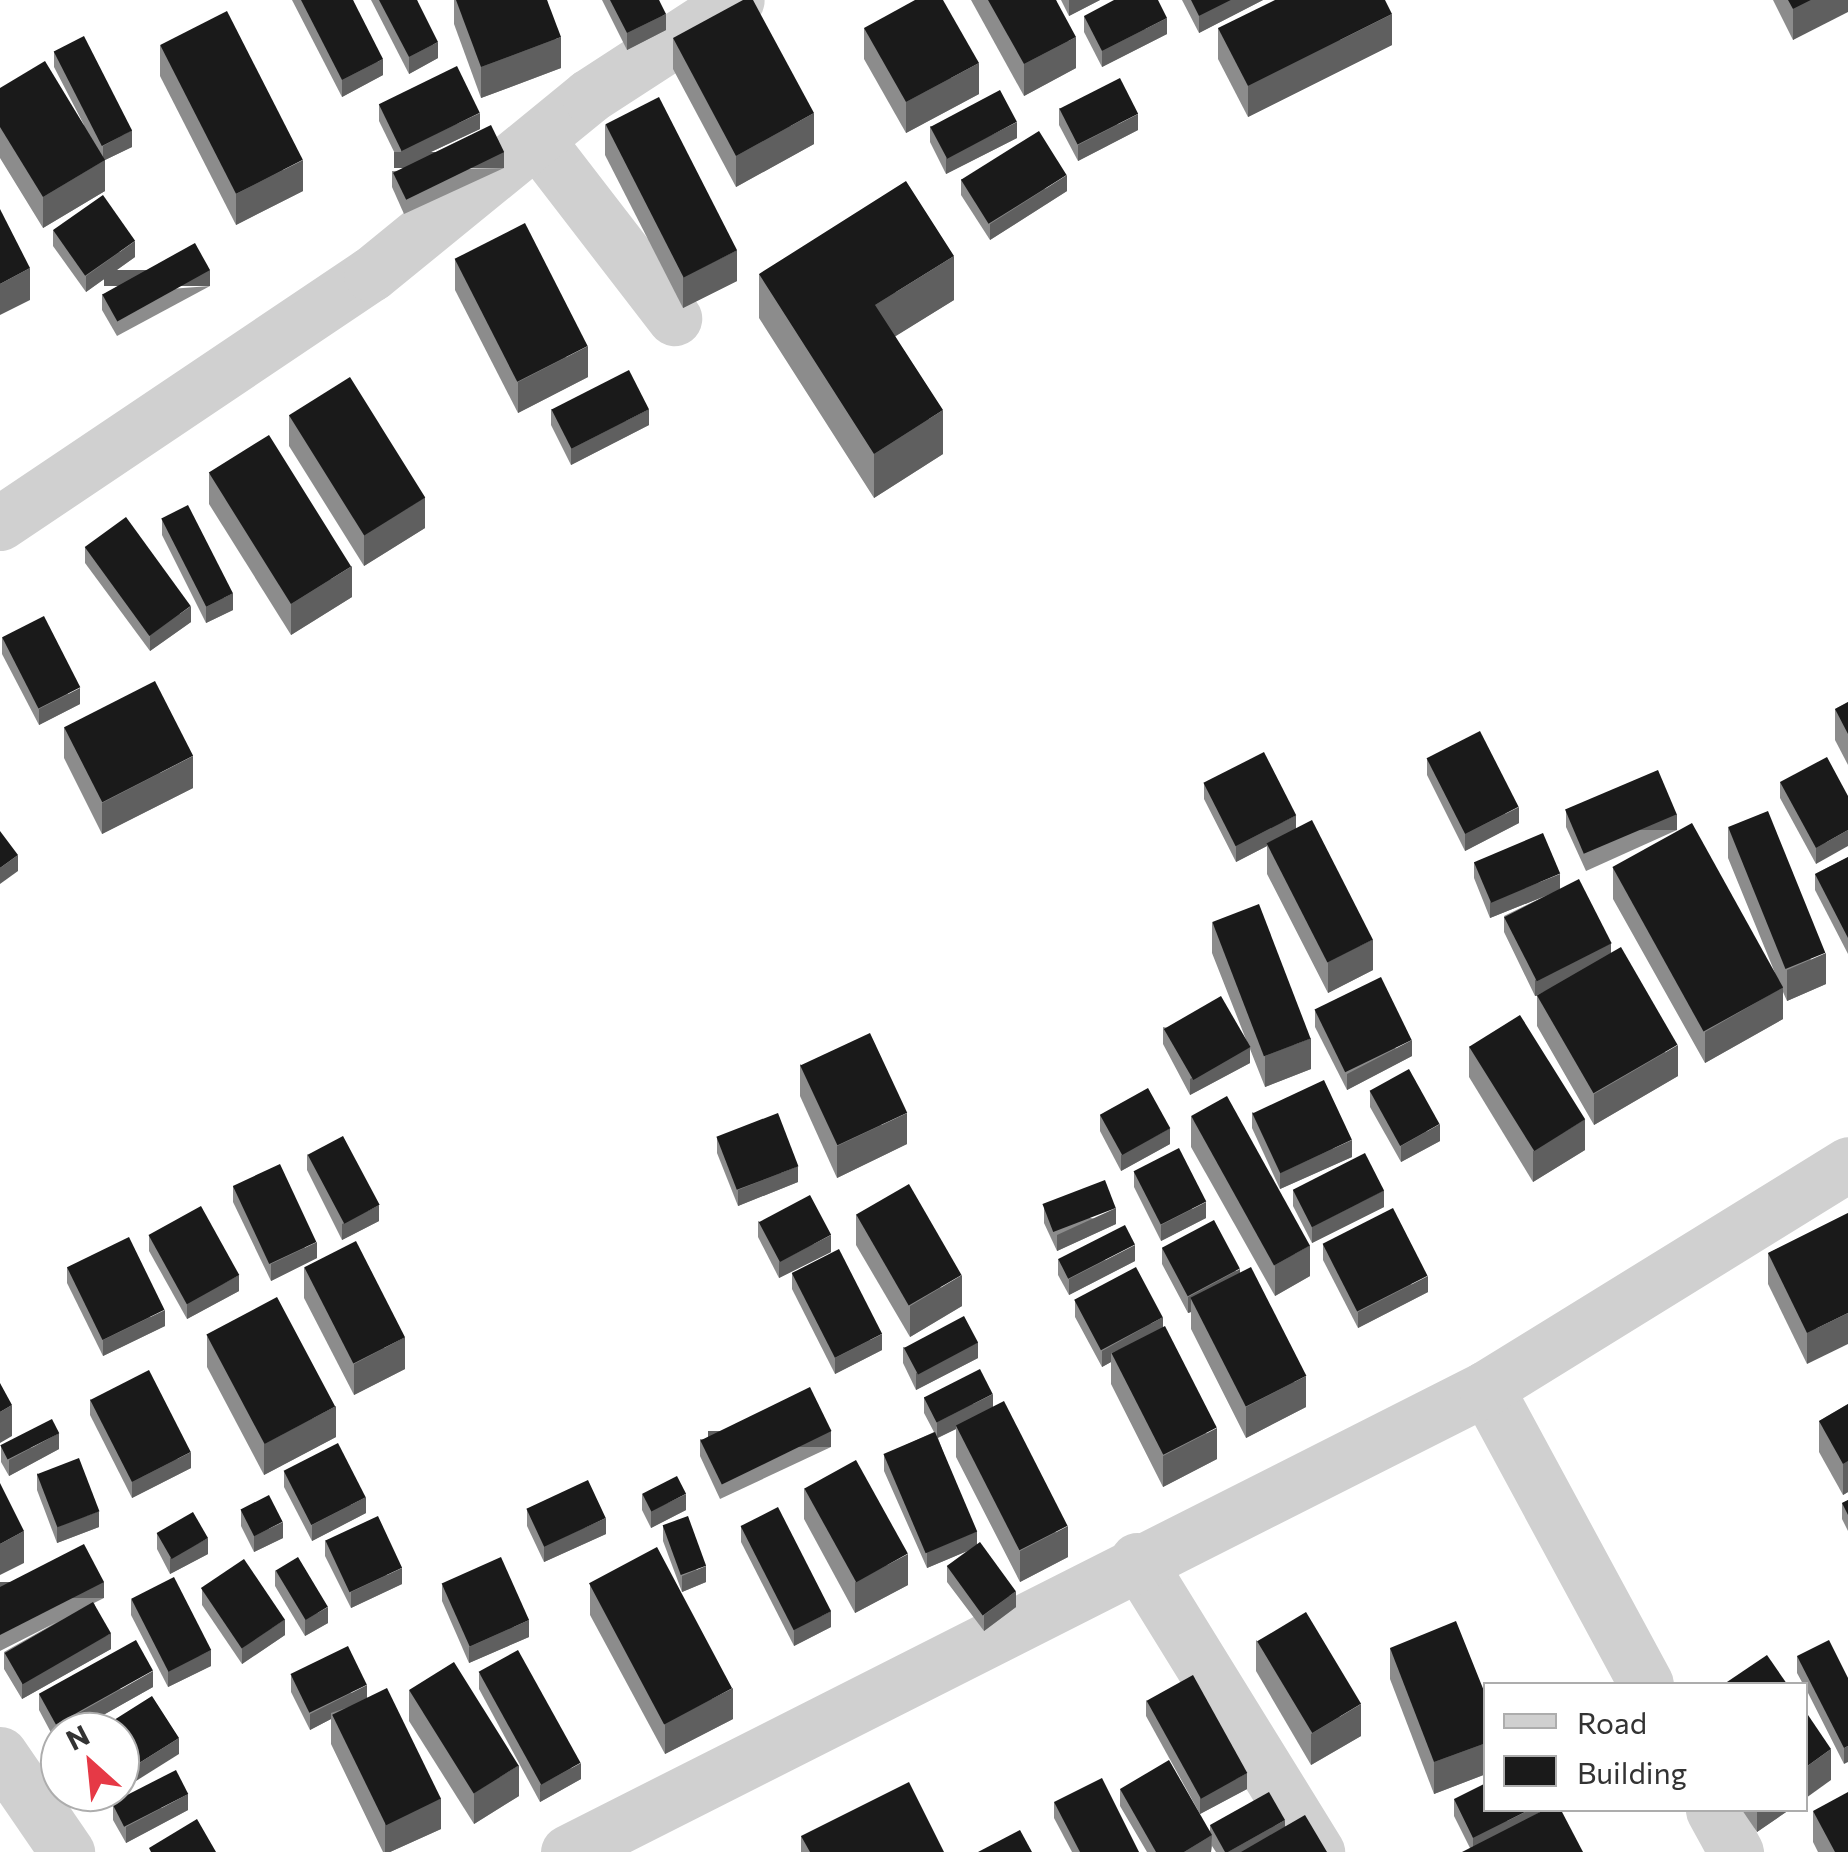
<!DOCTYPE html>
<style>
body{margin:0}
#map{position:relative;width:1848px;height:1852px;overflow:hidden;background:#fff;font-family:Commissioner,sans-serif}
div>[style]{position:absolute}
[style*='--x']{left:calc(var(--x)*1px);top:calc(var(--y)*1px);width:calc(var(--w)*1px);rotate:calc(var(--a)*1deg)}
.minor>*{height:55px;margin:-27.5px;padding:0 27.5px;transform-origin:27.5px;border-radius:27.5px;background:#d0d0d0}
.wall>*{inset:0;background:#8c8c8c}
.shaded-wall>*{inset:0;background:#5f5f5f;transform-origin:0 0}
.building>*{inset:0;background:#1a1a1a;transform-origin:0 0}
span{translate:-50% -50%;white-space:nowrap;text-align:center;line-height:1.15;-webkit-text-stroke:10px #fff;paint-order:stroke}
.legend{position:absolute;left:1483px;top:1682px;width:325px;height:130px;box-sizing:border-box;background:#fff;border:2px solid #adadad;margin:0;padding:12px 18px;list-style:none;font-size:30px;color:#333}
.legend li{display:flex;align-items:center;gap:20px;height:50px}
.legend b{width:50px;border:2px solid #adadad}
.north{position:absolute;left:40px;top:1712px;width:100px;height:100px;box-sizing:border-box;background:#fff;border:2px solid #adadad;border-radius:50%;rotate:333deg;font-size:28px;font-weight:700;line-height:40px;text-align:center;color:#333}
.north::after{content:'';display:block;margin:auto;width:35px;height:45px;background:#e63946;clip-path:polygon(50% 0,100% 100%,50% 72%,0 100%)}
</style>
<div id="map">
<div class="minor">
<i style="--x:537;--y:140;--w:225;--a:52.4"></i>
<i style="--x:0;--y:523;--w:447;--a:-33.9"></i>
<i style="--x:371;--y:274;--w:281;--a:-39.2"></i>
<i style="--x:589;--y:96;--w:176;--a:-33"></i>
<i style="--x:1486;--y:1388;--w:336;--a:61.6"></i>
<i style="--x:1137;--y:1560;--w:343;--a:58.3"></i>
<i style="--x:0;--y:1754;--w:119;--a:55.6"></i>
<i style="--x:1713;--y:1810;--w:48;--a:61.3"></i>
<i style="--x:568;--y:1852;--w:1029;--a:-26.81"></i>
<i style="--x:1486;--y:1388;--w:426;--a:-31.7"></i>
</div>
<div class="wall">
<i style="clip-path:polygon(292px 0,353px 0,383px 75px,342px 97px)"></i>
<i style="clip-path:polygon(371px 0,417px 0,438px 58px,409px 74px)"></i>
<i style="clip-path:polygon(454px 0,547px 0,561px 68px,481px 98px,454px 24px)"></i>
<i style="clip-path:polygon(602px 0,659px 0,666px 30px,627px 50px)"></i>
<i style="clip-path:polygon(971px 0,1056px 0,1076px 68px,1024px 96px)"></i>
<i style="clip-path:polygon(1061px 0,1100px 0,1069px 16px)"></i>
<i style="clip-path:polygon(1182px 0,1263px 0,1199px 33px)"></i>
<i style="clip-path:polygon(1773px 0,1848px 0,1793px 40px)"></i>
<i style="clip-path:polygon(1084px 16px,1167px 34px,1102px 67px,1084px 32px)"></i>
<i style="clip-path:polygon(864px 28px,979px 94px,906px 133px,864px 59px)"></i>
<i style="clip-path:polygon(1218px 28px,1392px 45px,1248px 117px,1218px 59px)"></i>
<i style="clip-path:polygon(673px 38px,814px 144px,736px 187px,673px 69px)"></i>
<i style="clip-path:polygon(160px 45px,303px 191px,236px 225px,160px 76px)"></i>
<i style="clip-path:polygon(54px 51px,132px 147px,105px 160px,105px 191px,43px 228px,0 158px,0 88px,84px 125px,54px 67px)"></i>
<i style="clip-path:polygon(379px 105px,480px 129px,401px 166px,379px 121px)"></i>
<i style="clip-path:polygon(1059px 108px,1138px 130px,1078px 161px,1059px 125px)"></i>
<i style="clip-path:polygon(605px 124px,737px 281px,683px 308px,605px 155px)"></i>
<i style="clip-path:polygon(930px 126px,1017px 138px,946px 174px,930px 142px)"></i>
<i style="clip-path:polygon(504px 168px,404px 214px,392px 187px,392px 171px)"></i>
<i style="clip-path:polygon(961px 179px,1067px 191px,990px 240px,961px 195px)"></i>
<i style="clip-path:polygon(53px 230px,135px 257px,86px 292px,53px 246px)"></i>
<i style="clip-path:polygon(455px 259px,588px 377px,518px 413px,455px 290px)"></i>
<i style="clip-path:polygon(759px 274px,954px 300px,895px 336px,943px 454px,874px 498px,759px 318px)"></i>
<i style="clip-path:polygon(210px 286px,117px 336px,102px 310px,102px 294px)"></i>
<i style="clip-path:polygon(551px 409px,649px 425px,571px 465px,551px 425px)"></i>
<i style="clip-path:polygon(289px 415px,425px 528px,364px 566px,289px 446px)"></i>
<i style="clip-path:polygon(209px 473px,352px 597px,291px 635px,209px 504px)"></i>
<i style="clip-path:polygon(162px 519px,233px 610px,206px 623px,162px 535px)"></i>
<i style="clip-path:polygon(85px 547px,191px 622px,150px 651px,85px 563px)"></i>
<i style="clip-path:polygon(2px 637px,80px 704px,39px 725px,2px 654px)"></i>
<i style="clip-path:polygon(1848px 702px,1848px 765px,1835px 740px,1835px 709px)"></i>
<i style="clip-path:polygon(64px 727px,193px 788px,102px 834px,64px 758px)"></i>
<i style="clip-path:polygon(1427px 759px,1519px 823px,1465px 851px,1427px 775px)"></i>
<i style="clip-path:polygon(1780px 782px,1848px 796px,1816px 864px,1780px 798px)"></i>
<i style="clip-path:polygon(1204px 783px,1296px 828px,1373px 970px,1328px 993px,1267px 874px,1267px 846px,1236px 862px,1204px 799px)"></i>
<i style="clip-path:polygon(1566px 811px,1677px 830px,1586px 871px,1566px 827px)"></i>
<i style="clip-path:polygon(1728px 827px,1826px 984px,1787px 1001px,1783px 992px,1783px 1019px,1705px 1063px,1613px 899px,1613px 868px,1775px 973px,1728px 858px)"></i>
<i style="clip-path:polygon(1848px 857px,1848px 954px,1815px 890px,1815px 874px)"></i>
<i style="clip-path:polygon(1474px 862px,1560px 889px,1611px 953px,1678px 1076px,1594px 1125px,1537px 1026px,1537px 996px,1535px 996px,1504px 932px,1504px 916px,1545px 896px,1490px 918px,1474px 878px)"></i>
<i style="clip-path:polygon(1212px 922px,1311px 1069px,1265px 1087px,1250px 1049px,1250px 1063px,1190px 1095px,1163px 1044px,1163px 1027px,1247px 1042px,1212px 953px)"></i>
<i style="clip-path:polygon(1315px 1011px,1412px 1056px,1347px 1090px,1315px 1027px)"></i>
<i style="clip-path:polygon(1469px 1046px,1585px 1150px,1533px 1182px,1469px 1077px)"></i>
<i style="clip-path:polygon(800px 1064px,907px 1144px,837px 1178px,800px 1096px)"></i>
<i style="clip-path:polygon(1370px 1091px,1440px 1141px,1401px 1162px,1370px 1107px)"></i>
<i style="clip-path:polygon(1252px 1112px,1352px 1157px,1280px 1189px,1252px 1128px)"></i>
<i style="clip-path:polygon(1100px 1115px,1170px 1144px,1121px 1171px,1100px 1131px)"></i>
<i style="clip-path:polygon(1191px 1116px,1310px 1276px,1275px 1296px,1191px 1147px)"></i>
<i style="clip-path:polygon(717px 1137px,798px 1182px,738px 1206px,717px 1153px)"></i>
<i style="clip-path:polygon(307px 1154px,379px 1221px,342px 1240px,307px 1170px)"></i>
<i style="clip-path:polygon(1134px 1171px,1206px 1218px,1161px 1241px,1134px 1187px)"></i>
<i style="clip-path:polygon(233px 1186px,317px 1258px,271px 1281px,233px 1202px)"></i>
<i style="clip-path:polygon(1293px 1190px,1384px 1207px,1312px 1243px,1293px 1206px)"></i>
<i style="clip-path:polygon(1044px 1207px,1116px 1224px,1057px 1251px,1044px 1223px)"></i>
<i style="clip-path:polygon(1848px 1213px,1807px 1364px,1768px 1284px,1768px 1253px)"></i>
<i style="clip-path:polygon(856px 1214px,962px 1306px,910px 1337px,856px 1245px)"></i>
<i style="clip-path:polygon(758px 1221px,831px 1252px,779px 1278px,758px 1237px)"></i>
<i style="clip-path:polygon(149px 1235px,239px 1291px,187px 1319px,149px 1251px)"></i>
<i style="clip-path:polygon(1323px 1244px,1428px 1292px,1358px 1328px,1323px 1260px)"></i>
<i style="clip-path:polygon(1162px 1248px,1240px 1272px,1306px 1407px,1246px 1438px,1191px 1329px,1191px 1312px,1188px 1313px,1162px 1264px)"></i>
<i style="clip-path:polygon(1058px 1259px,1135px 1261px,1069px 1295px,1058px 1275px)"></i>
<i style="clip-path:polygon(67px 1267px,165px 1326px,103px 1356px,67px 1283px)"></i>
<i style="clip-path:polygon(304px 1267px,405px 1369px,354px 1395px,304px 1298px)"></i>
<i style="clip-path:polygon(792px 1273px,882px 1350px,835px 1374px,792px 1289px)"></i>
<i style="clip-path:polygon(1075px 1301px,1163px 1327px,1217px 1459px,1163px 1487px,1111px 1384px,1111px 1362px,1102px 1367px,1075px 1317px)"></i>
<i style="clip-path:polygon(207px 1336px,336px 1437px,264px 1475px,207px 1367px)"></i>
<i style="clip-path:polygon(903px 1347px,978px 1358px,916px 1390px,903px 1363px)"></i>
<i style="clip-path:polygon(924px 1397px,993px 1407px,1068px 1557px,1020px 1582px,956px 1457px,956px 1429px,938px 1438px,977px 1544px,1016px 1607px,984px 1631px,947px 1582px,947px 1566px,967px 1551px,927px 1568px,884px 1471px,884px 1455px,934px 1432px,924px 1413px)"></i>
<i style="clip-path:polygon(90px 1399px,191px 1468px,132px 1498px,90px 1415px)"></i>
<i style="clip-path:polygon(1848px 1404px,1848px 1492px,1843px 1495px,1819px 1452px,1819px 1421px)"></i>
<i style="clip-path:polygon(700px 1439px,831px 1447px,720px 1499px,700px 1456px)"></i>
<i style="clip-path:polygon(1px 1446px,59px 1449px,9px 1476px,1px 1462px)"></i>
<i style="clip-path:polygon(284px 1471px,366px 1513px,312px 1541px,284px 1487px)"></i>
<i style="clip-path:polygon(37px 1473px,99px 1527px,57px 1543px,37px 1490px)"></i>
<i style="clip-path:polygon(804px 1488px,908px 1585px,855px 1613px,804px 1519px)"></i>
<i style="clip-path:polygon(642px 1494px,686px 1510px,651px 1528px,642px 1510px)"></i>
<i style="clip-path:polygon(1848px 1500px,1848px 1531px,1842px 1519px,1842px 1503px)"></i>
<i style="clip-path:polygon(241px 1510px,283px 1538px,254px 1552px,241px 1526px)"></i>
<i style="clip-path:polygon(527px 1510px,606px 1534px,544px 1562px,527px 1526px)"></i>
<i style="clip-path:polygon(663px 1525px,706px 1582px,682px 1592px,663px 1541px)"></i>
<i style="clip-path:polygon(741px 1526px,831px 1627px,794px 1646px,741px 1542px)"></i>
<i style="clip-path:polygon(157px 1533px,208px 1554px,170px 1574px,157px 1549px)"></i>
<i style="clip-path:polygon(325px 1540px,402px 1584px,351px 1608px,325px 1556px)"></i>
<i style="clip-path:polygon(275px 1570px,328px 1623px,305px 1636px,275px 1586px)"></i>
<i style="clip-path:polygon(590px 1584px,733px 1719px,665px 1754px,590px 1615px)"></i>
<i style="clip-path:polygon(442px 1585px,529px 1637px,469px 1663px,442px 1601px)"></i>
<i style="clip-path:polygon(0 1587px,104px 1598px,94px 1603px,111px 1649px,22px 1699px,4px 1669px,4px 1652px,57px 1622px,0 1651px)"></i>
<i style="clip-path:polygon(202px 1589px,285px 1635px,242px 1664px,202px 1605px)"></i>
<i style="clip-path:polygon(131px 1599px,211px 1666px,168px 1687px,131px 1615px)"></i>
<i style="clip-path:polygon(1256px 1640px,1361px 1736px,1311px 1765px,1256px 1671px)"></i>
<i style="clip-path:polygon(1390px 1648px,1486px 1696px,1486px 1774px,1434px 1794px,1390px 1679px)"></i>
<i style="clip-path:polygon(1797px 1656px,1848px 1678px,1844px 1764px,1806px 1689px,1806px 1684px,1803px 1684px,1797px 1673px)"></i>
<i style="clip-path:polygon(479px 1673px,581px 1779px,540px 1802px,479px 1689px)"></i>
<i style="clip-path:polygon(291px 1676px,367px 1697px,441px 1829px,390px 1852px,383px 1852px,331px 1744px,331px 1719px,310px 1730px,291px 1692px)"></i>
<i style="clip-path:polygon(153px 1687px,73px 1732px,60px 1732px,60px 1740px,56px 1742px,39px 1710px,39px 1694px)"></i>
<i style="clip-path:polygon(409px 1690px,519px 1796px,474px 1824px,409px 1721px)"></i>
<i style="clip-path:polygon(1146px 1700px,1247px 1789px,1200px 1814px,1146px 1716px)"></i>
<i style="clip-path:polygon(1120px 1789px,1210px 1831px,1210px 1825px,1285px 1826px,1327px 1852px,1216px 1852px,1212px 1846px,1211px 1852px,1147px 1852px,1120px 1806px)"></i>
<i style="clip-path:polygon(89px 1792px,119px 1792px,97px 1805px)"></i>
<i style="clip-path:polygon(1454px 1799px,1583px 1852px,1470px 1848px,1454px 1816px)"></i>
<i style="clip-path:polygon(1054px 1802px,1139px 1852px,1072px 1852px,1054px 1818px)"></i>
<i style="clip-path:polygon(113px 1804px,188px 1810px,126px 1843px,113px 1820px)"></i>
<i style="clip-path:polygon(1742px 1810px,1789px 1810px,1757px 1832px)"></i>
<i style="clip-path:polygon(1813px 1811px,1848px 1852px,1818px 1852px,1813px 1842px)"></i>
<i style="clip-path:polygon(801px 1836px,944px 1852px,801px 1852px)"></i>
</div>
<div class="shaded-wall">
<i style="clip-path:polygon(1069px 0,1100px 0,1069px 16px)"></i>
<i style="clip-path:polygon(1231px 0,1263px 0,1199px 33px,1199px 16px)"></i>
<i style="clip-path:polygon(1811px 0,1848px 0,1848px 12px,1793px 40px,1793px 9px)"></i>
<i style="clip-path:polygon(666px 14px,666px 30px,627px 50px,627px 33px)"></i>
<i style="clip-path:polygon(1392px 14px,1392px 45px,1248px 117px,1248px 86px)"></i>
<i style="clip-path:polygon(1167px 18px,1167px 34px,1102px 67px,1102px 51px)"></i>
<i style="clip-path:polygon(561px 37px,561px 68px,481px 98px,481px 67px)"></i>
<i style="clip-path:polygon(1076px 37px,1076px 68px,1024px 96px,1024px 64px)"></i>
<i style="clip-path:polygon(438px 42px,438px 58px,409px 74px,409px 57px)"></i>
<i style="clip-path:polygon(383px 59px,383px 75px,342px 97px,342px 80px)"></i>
<i style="clip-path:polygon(979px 63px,979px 94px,906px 133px,906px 102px)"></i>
<i style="clip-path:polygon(480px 113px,480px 129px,401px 166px,401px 150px)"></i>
<i style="clip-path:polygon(814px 113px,814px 144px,736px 187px,736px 156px)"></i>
<i style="clip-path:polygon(1138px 114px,1138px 130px,1078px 161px,1078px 145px)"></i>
<i style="clip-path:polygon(1017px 122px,1017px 138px,946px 174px,946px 158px)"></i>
<i style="clip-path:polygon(132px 130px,132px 147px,105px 160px,105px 191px,43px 228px,43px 197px,103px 161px,103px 146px)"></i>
<i style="left:504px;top:152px;width:16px;height:110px;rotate:90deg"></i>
<i style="clip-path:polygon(303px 160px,303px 191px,236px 225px,236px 194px)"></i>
<i style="clip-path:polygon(1067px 175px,1067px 191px,990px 240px,990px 224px)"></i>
<i style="clip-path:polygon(135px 241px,135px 257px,86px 292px,86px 276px)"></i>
<i style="clip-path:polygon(737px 250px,737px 281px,683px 308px,683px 277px)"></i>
<i style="clip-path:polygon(954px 256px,954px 300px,875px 349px,875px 305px)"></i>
<i style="clip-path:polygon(30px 268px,30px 300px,0 315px,0 284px)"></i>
<i style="left:210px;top:270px;width:16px;height:106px;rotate:90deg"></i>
<i style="clip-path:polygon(588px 346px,588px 377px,518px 413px,518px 382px)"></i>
<i style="clip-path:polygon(649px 409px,649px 425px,571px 465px,571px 449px)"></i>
<i style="clip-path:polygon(943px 410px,943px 454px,874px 498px,874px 454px)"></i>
<i style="clip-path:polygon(425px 497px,425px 528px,364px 566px,364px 535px)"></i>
<i style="clip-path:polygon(352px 566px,352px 597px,291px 635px,291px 604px)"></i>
<i style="clip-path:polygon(233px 593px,233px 610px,206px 623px,206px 607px)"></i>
<i style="clip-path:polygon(191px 606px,191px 622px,150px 651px,150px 635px)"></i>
<i style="clip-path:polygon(80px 688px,80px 704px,39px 725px,39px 709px)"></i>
<i style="clip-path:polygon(193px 756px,193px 788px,102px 834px,102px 803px)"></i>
<i style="clip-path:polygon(1519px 807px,1519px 823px,1465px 851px,1465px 834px)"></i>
<i style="left:1677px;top:814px;width:16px;height:100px;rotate:90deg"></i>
<i style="clip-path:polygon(1296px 815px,1296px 831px,1267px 843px,1267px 846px,1236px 862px,1236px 846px)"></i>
<i style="clip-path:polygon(1848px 830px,1848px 846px,1816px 864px,1816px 848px)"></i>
<i style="clip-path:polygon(18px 855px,18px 871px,0 884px,0 868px)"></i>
<i style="clip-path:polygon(1560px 874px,1560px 890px,1490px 918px,1490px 902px)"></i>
<i style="clip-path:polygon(1373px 939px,1373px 970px,1328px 993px,1328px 962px)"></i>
<i style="clip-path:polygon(1611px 943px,1611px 960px,1535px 996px,1535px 980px)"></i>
<i style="clip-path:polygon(1826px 953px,1826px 984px,1787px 1001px,1787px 970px)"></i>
<i style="clip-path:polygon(1783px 987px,1783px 1019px,1705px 1063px,1705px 1032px)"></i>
<i style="clip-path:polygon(1311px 1038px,1311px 1069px,1265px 1087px,1265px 1056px)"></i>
<i style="clip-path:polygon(1412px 1040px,1412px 1056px,1347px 1090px,1347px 1074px)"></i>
<i style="clip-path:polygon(1678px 1045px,1678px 1076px,1594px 1125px,1594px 1094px)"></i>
<i style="clip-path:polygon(1250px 1047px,1250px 1063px,1190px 1095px,1190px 1079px)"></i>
<i style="clip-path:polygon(907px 1113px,907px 1144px,837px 1178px,837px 1146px)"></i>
<i style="clip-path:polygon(1585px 1119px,1585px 1150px,1533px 1182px,1533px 1151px)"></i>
<i style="clip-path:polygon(1440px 1124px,1440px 1141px,1401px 1162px,1401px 1146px)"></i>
<i style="clip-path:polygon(1170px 1128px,1170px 1144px,1121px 1171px,1121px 1155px)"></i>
<i style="clip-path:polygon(1352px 1140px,1352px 1157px,1280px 1189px,1280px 1173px)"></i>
<i style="clip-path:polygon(798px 1166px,798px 1182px,738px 1206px,738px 1190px)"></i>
<i style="clip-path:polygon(1384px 1190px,1384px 1207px,1312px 1243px,1312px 1227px)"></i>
<i style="clip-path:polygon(1206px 1202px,1206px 1218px,1161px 1241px,1161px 1225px)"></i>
<i style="clip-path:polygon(379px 1205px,379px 1221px,342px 1240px,342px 1224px)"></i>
<i style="clip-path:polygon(1116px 1208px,1116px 1224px,1057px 1251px,1057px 1235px)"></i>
<i style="clip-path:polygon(831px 1235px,831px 1252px,779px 1278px,779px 1262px)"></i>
<i style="clip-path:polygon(317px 1242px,317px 1258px,271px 1281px,271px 1264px)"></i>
<i style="clip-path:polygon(1135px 1245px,1135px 1261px,1069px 1295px,1069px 1279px)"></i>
<i style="clip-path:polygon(1310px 1245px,1310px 1276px,1275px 1296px,1275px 1265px)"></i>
<i style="clip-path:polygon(1240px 1269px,1240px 1285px,1191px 1298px,1191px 1312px,1188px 1313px,1188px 1297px)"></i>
<i style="clip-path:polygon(239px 1275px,239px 1291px,187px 1319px,187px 1303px)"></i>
<i style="clip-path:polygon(962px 1275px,962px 1306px,910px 1337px,910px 1306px)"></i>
<i style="clip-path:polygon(1428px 1276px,1428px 1292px,1358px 1328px,1358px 1312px)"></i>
<i style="clip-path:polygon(165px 1310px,165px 1326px,103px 1356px,103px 1340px)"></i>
<i style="clip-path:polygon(1848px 1313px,1848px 1344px,1807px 1364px,1807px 1333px)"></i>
<i style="clip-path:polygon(1163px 1317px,1163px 1333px,1111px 1353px,1111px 1362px,1102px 1367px,1102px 1351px)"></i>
<i style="clip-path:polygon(882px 1334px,882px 1350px,835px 1374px,835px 1358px)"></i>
<i style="clip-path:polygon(405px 1337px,405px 1369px,354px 1395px,354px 1364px)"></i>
<i style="clip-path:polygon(978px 1342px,978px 1358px,916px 1390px,916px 1373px)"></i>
<i style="clip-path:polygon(1306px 1376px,1306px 1407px,1246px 1438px,1246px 1407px)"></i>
<i style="clip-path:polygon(993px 1394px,993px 1410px,956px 1426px,956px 1429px,937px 1438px,937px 1422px)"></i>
<i style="clip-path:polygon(12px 1405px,12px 1436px,0 1443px,0 1412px)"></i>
<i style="clip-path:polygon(336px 1406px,336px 1437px,264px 1475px,264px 1444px)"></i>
<i style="clip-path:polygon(1217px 1428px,1217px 1459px,1163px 1487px,1163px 1456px)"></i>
<i style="left:831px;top:1431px;width:16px;height:123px;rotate:90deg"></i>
<i style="clip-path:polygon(59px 1433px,59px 1449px,9px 1476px,9px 1460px)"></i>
<i style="clip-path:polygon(191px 1452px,191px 1468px,132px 1498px,132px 1482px)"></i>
<i style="clip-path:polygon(1848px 1461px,1848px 1492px,1843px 1495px,1843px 1464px)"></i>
<i style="clip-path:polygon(686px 1494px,686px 1510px,651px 1528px,651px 1511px)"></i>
<i style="clip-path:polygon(366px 1497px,366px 1513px,312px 1541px,312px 1525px)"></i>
<i style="clip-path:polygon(99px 1511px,99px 1527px,57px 1543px,57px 1527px)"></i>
<i style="clip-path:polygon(606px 1518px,606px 1534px,544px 1562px,544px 1546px)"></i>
<i style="clip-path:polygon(283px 1522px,283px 1538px,254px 1552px,254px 1536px)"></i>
<i style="clip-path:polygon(1068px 1526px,1068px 1557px,1020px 1582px,1020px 1551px)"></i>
<i style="clip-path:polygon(24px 1531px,24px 1563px,0 1575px,0 1544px)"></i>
<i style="clip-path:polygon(977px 1531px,977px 1547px,927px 1568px,927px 1552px)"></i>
<i style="clip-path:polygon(208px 1538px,208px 1554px,170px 1574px,170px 1558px)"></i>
<i style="clip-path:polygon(908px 1554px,908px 1585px,855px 1613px,855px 1582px)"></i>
<i style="clip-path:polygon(706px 1566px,706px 1582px,682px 1592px,682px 1576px)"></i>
<i style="clip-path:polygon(402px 1568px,402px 1584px,351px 1608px,351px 1592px)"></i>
<i style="left:104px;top:1582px;width:16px;height:117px;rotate:90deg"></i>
<i style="clip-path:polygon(1016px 1591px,1016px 1607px,984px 1631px,984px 1615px)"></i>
<i style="clip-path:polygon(328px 1607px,328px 1623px,305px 1636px,305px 1620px)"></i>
<i style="clip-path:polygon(831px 1611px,831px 1627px,794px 1646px,794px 1630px)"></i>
<i style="clip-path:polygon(285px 1619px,285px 1635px,242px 1664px,242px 1648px)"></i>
<i style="clip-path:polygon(529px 1620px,529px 1637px,469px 1663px,469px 1647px)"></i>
<i style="clip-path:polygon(111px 1633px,111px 1649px,22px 1699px,22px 1683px)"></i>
<i style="clip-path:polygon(211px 1650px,211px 1666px,168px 1687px,168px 1671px)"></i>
<i style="clip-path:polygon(153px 1671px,153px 1687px,73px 1732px,60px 1732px,60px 1740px,56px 1742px,56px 1726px)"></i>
<i style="clip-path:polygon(367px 1685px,367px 1701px,331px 1713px,331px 1719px,310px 1730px,310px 1714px)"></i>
<i style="clip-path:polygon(733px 1688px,733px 1719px,665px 1754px,665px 1723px)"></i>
<i style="clip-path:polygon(1361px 1704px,1361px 1736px,1311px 1765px,1311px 1734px)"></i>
<i style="clip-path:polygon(179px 1738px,179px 1754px,120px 1791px,120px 1775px)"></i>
<i style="clip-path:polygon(1486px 1743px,1486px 1774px,1434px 1794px,1434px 1762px)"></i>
<i style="clip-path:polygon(1848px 1746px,1848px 1762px,1844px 1764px,1844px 1748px)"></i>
<i style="clip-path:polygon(1831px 1749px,1831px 1780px,1806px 1798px,1806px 1767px)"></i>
<i style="clip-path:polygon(581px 1763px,581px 1779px,540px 1802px,540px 1785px)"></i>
<i style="clip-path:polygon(519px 1765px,519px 1796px,474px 1824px,474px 1793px)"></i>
<i style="clip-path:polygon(1247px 1773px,1247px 1789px,1200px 1814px,1200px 1798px)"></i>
<i style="clip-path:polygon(97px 1792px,119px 1792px,97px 1805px)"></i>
<i style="clip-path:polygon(188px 1794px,188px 1810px,126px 1843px,126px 1827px)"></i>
<i style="clip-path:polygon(441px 1798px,441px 1829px,390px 1852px,385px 1852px,385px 1823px)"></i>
<i style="clip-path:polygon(1529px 1810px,1544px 1810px,1473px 1852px,1473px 1838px)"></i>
<i style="clip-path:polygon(1757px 1810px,1789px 1810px,1757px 1832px)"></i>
<i style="clip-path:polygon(1285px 1820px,1285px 1836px,1257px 1852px,1228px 1852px)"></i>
<i style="clip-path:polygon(1212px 1835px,1211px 1852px,1184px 1852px)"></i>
</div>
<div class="building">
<i style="clip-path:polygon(301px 0,353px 0,383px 59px,342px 80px)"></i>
<i style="clip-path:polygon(379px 0,417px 0,438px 42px,409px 57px)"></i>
<i style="clip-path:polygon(456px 0,547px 0,561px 37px,481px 67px)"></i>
<i style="clip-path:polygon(610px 0,659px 0,666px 14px,627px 33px)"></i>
<i style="clip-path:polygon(743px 0,753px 0,814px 113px,736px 156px,673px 38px)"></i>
<i style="clip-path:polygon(915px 0,943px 0,979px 63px,906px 102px,864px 28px)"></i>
<i style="clip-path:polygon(988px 0,1056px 0,1076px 37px,1024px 64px)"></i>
<i style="clip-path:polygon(1114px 0,1158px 0,1167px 18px,1102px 51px,1084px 16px)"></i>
<i style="clip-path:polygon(1191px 0,1231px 0,1199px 16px)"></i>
<i style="clip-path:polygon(1275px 0,1385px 0,1392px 14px,1248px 86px,1218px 28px)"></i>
<i style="clip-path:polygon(1788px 0,1811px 0,1793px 9px)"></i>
<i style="left:227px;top:11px;width:167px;height:75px;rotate:63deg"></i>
<i style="left:84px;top:36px;width:106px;height:34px;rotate:63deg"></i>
<i style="clip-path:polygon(45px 61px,105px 160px,43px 197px,0 127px,0 88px)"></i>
<i style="left:457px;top:66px;width:52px;height:87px;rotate:64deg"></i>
<i style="left:1120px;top:78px;width:40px;height:68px;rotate:63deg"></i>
<i style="left:1000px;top:90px;width:36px;height:79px;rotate:62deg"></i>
<i style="left:659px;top:97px;width:172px;height:60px;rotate:63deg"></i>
<i style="left:491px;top:125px;width:30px;height:109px;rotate:64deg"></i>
<i style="left:1039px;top:131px;width:52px;height:92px;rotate:58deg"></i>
<i style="clip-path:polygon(906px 181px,954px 256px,875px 305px,943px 410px,874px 454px,759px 274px)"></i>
<i style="left:103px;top:195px;width:56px;height:61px;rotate:55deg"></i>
<i style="clip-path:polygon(0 209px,30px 268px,0 284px)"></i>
<i style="left:525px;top:223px;width:138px;height:79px;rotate:63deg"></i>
<i style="left:195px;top:243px;width:31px;height:106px;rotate:61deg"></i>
<i style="left:629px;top:370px;width:44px;height:87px;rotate:63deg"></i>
<i style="left:350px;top:377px;width:142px;height:72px;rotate:58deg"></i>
<i style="left:269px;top:435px;width:155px;height:71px;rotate:58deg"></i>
<i style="left:188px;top:505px;width:99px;height:30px;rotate:63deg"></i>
<i style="left:126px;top:517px;width:110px;height:51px;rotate:54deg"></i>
<i style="left:44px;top:616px;width:80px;height:47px;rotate:63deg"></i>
<i style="left:155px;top:681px;width:84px;height:102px;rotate:63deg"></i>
<i style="clip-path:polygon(1848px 702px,1848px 734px,1835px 709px)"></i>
<i style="left:1480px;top:731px;width:85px;height:60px;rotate:63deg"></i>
<i style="left:1264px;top:752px;width:71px;height:68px;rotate:63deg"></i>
<i style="clip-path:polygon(1827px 757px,1848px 796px,1848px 830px,1816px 848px,1780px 782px)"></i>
<i style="left:1658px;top:770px;width:48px;height:101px;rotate:67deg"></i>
<i style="left:1768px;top:811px;width:153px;height:43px;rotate:68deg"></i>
<i style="left:1312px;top:820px;width:134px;height:51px;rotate:63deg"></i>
<i style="left:1692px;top:823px;width:188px;height:91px;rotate:61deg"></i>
<i style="clip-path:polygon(0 831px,18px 855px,0 868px)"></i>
<i style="left:1543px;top:833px;width:44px;height:75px;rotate:67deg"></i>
<i style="clip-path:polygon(1848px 857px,1848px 938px,1815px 874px)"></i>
<i style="left:1579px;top:879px;width:72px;height:84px;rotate:63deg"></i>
<i style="left:1259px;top:904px;width:144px;height:50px;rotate:69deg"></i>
<i style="left:1621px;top:947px;width:113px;height:97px;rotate:60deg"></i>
<i style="left:1381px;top:977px;width:70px;height:74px;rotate:64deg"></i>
<i style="left:1221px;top:996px;width:59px;height:66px;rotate:60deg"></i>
<i style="left:1520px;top:1015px;width:123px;height:60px;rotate:58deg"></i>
<i style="left:870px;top:1033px;width:88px;height:77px;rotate:65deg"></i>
<i style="left:1409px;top:1069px;width:63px;height:45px;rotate:61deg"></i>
<i style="left:1324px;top:1080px;width:66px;height:79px;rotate:65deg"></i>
<i style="left:1148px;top:1088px;width:46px;height:55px;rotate:61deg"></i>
<i style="left:1227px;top:1096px;width:171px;height:41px;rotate:61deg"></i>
<i style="left:778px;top:1113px;width:57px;height:66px;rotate:69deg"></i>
<i style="left:343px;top:1136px;width:78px;height:40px;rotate:62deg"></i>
<i style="left:1179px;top:1148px;width:60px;height:51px;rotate:63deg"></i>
<i style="left:1365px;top:1153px;width:42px;height:81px;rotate:63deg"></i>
<i style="left:280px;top:1164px;width:86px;height:52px;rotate:65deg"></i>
<i style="left:1105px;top:1180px;width:30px;height:67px;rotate:69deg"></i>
<i style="left:909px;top:1184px;width:105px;height:61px;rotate:60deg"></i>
<i style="left:810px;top:1195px;width:45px;height:58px;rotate:62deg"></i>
<i style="left:201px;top:1206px;width:79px;height:60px;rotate:61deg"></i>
<i style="left:1393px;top:1208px;width:76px;height:79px;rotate:63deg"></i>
<i style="clip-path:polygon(1848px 1213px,1848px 1313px,1807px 1333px,1768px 1253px)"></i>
<i style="left:1214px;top:1220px;width:55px;height:59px;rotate:62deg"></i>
<i style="left:1125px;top:1225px;width:22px;height:75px;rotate:63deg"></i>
<i style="left:129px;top:1237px;width:81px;height:69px;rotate:64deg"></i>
<i style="left:356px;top:1241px;width:108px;height:58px;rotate:63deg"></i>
<i style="left:839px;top:1249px;width:95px;height:53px;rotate:63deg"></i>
<i style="left:1136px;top:1267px;width:57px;height:70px;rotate:62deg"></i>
<i style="left:1251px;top:1267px;width:122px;height:68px;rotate:63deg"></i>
<i style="left:277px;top:1297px;width:124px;height:80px;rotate:62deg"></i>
<i style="left:964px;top:1316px;width:30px;height:68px;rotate:62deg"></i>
<i style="left:1165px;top:1326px;width:114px;height:60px;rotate:63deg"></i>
<i style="left:980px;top:1369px;width:28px;height:63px;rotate:63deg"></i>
<i style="left:149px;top:1370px;width:92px;height:66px;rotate:63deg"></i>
<i style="clip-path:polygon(0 1383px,12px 1405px,0 1412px)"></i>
<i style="left:810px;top:1387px;width:49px;height:122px;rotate:64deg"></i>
<i style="left:1004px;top:1401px;width:140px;height:54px;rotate:63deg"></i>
<i style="clip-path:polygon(1848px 1404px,1848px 1461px,1843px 1464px,1819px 1421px)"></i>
<i style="left:52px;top:1419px;width:16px;height:58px;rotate:63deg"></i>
<i style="left:935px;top:1432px;width:108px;height:56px;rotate:67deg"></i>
<i style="left:338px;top:1443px;width:61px;height:61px;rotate:63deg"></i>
<i style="left:79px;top:1458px;width:57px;height:45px;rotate:69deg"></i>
<i style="left:856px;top:1460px;width:107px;height:59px;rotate:61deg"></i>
<i style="left:677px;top:1476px;width:20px;height:39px;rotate:63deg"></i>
<i style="left:588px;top:1480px;width:42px;height:68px;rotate:65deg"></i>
<i style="clip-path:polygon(0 1483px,24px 1531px,0 1544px)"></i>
<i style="left:269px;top:1495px;width:30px;height:32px;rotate:63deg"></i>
<i style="clip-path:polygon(1848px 1500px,1848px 1515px,1842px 1503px)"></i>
<i style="left:778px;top:1507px;width:117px;height:42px;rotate:63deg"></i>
<i style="left:193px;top:1512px;width:30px;height:42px;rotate:60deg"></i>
<i style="left:378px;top:1516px;width:57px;height:58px;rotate:65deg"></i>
<i style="left:688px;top:1516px;width:53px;height:27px;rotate:70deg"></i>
<i style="left:980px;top:1542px;width:61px;height:41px;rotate:54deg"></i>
<i style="clip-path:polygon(84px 1544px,104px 1582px,0 1635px,0 1587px)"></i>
<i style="left:657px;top:1547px;width:160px;height:77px;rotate:62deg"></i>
<i style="left:298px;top:1557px;width:58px;height:26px;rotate:59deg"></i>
<i style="left:501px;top:1557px;width:69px;height:65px;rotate:66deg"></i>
<i style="left:244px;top:1559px;width:73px;height:52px;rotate:56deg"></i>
<i style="left:174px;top:1577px;width:82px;height:48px;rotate:63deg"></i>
<i style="left:93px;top:1602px;width:36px;height:102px;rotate:60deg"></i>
<i style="left:1306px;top:1612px;width:107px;height:57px;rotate:59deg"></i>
<i style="clip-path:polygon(1456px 1621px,1486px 1696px,1486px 1743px,1434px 1762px,1390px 1648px)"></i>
<i style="left:136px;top:1640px;width:35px;height:111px;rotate:61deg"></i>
<i style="clip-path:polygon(1829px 1640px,1848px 1678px,1848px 1746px,1844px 1748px,1797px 1656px)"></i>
<i style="left:348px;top:1646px;width:43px;height:64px;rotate:64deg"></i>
<i style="left:518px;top:1650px;width:129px;height:45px;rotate:61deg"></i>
<i style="clip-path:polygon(1767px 1655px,1787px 1684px,1724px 1684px)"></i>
<i style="left:454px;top:1662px;width:122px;height:53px;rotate:58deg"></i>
<i style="left:1193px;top:1675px;width:112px;height:53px;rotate:61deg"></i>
<i style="left:387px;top:1688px;width:123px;height:61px;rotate:64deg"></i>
<i style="clip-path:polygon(152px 1696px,179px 1738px,120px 1775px,120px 1732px,95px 1732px)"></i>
<i style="clip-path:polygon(1806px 1712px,1831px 1749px,1806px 1767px)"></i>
<i style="clip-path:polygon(1169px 1760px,1212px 1835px,1184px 1852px,1156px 1852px,1120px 1789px)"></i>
<i style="left:176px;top:1770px;width:27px;height:72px;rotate:63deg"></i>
<i style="clip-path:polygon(1102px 1778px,1139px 1852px,1080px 1852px,1054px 1802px)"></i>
<i style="clip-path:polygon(909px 1782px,944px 1852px,810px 1852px,801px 1836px)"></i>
<i style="clip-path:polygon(1486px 1783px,1486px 1810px,1529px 1810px,1473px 1838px,1454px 1799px)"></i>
<i style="clip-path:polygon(1269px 1792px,1285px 1820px,1228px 1852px,1225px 1852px,1210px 1825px)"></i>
<i style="clip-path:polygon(1848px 1792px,1848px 1852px,1835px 1852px,1813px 1811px)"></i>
<i style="clip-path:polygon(1544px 1810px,1561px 1810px,1583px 1852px,1462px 1852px)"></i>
<i style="clip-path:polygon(1305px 1815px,1327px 1852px,1241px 1852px)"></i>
<i style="clip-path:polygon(197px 1819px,216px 1852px,151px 1852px,149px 1848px)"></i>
<i style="clip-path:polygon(1020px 1830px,1032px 1852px,978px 1852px)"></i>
</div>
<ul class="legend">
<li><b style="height:12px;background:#d0d0d0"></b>Road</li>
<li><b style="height:28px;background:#1a1a1a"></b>Building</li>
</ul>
<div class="north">N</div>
</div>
